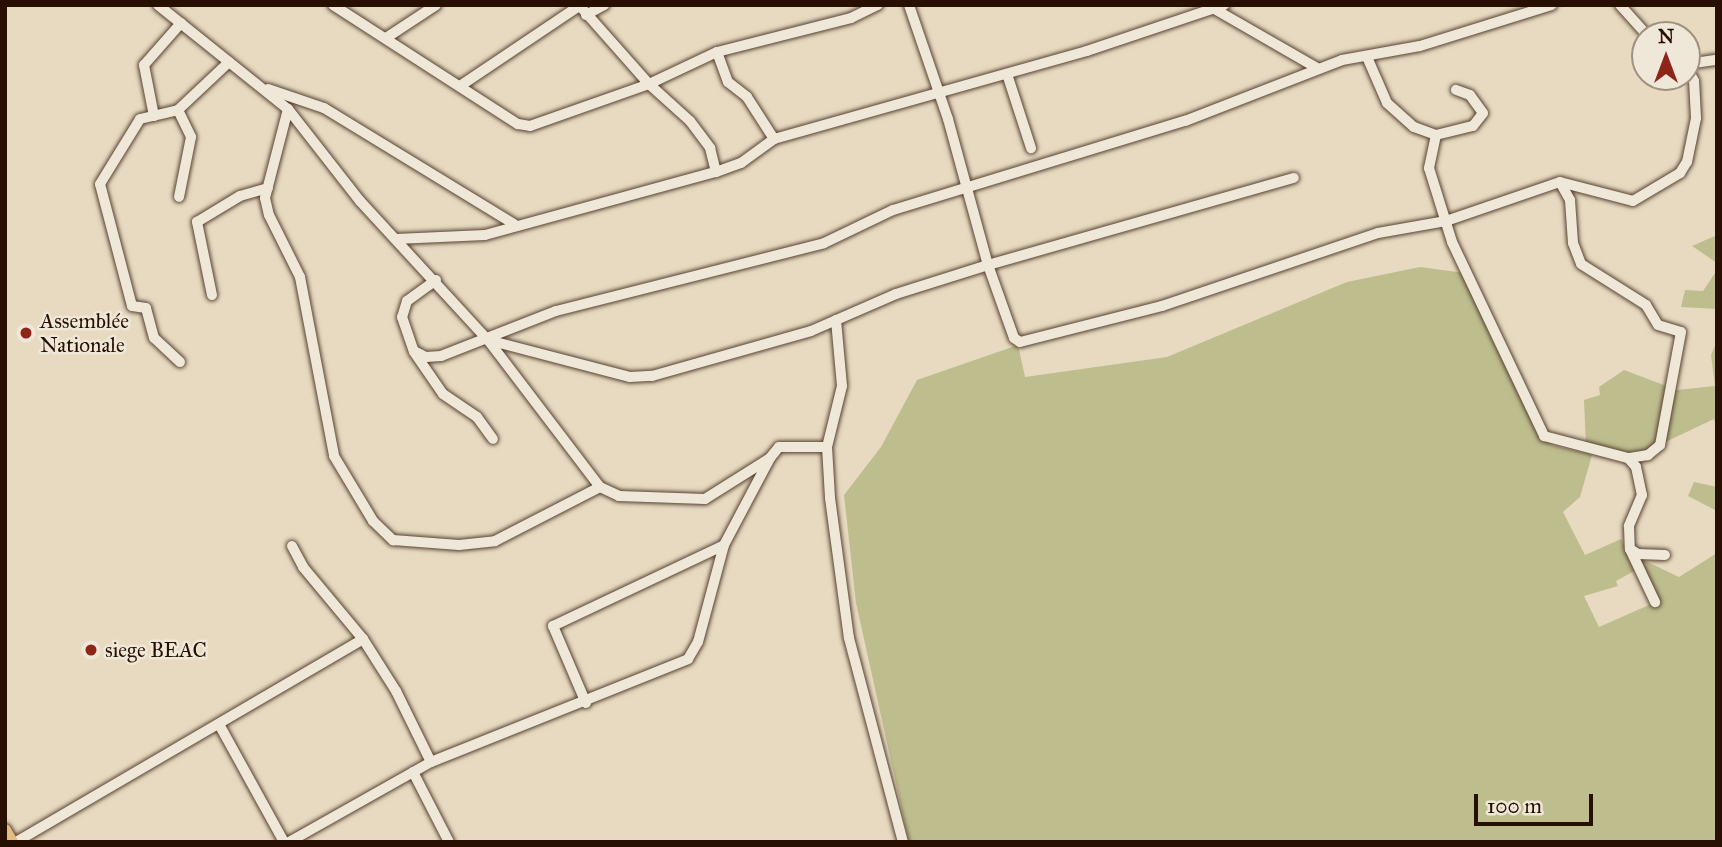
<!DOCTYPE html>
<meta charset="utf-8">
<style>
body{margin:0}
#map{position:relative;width:1722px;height:847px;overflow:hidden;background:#e7dac1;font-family:"IM FELL Great Primer",serif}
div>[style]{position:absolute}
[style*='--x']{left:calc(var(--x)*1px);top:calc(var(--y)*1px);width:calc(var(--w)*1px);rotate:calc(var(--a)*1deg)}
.green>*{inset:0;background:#bdbd8e}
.roads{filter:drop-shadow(0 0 2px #574231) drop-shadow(0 0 2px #574231)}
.minor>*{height:10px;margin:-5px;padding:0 5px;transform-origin:5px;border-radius:5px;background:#efe7d7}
.major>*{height:12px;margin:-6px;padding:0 6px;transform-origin:6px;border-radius:6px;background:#e4bd80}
.dots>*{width:19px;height:19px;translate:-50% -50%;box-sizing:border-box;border:4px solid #efe7d7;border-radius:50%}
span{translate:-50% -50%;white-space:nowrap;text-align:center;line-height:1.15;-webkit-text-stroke:5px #efe7d7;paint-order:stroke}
.poi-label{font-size:21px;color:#271001}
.left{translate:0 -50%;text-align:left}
.frame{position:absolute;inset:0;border:7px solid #271001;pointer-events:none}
.north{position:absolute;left:1631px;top:21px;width:70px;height:70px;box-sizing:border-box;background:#efe7d7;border:2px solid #9f9181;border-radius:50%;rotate:0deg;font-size:19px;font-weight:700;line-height:28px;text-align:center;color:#271001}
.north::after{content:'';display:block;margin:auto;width:24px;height:32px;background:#8f2418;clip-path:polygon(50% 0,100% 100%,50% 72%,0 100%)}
.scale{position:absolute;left:1474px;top:794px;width:119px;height:32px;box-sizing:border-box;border:4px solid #271001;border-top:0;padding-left:9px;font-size:21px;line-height:24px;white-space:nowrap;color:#271001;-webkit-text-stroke:5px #efe7d7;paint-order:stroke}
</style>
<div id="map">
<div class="green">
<i style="clip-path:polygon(1717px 235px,1717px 263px,1692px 246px)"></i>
<i style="clip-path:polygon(1420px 267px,1472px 274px,1551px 445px,1592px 455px,1580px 497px,1563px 512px,1585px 555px,1621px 539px,1636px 570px,1616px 581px,1618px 586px,1584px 596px,1599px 627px,1658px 601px,1637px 557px,1679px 577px,1717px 553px,1717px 842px,909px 842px,856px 603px,844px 495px,881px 447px,917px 380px,1018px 345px,1025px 377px,1167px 357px,1347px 282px)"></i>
<i style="clip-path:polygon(1717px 270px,1717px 309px,1681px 307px,1685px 290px,1703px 291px)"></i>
<i style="clip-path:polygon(1717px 341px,1717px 430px,1714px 419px,1636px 456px,1586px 446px,1584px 400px,1600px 395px,1599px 387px,1624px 370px,1677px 390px,1715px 386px,1711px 355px)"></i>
<i style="clip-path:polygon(1694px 482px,1717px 487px,1717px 511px,1688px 496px)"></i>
</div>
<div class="roads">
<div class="minor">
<i style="--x:158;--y:5;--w:166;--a:38.7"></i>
<i style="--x:288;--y:109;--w:117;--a:52"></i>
<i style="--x:360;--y:201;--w:189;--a:47.4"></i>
<i style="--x:488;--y:340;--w:185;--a:52.7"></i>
<i style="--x:600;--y:487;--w:21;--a:25"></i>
<i style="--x:619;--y:496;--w:86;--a:2"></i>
<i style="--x:705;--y:499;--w:77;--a:-32.2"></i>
<i style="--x:333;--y:5;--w:220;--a:32.8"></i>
<i style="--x:518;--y:124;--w:12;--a:9"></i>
<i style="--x:530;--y:126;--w:126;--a:-19.4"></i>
<i style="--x:649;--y:84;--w:75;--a:-25.2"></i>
<i style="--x:717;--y:52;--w:138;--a:-14.2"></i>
<i style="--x:851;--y:18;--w:30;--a:-26"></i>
<i style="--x:579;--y:5;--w:106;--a:48.5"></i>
<i style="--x:649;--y:84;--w:55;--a:42.1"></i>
<i style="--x:690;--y:121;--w:34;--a:53"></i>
<i style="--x:710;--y:148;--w:25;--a:76"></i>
<i style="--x:909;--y:5;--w:120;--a:71.1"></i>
<i style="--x:948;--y:119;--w:151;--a:74.7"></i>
<i style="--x:988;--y:265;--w:77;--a:70.4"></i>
<i style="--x:1014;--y:338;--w:7;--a:34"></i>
<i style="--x:1020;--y:342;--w:146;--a:-14.2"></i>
<i style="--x:1162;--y:306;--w:228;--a:-18.7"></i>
<i style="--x:1378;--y:233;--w:69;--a:-10"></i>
<i style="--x:1446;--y:221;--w:120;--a:-18.9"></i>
<i style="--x:1560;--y:182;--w:75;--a:14.6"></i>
<i style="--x:1633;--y:201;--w:55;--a:-30.8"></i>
<i style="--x:1680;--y:173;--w:13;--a:-58"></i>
<i style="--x:1687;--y:162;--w:45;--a:-78.4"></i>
<i style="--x:1696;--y:118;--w:37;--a:-93"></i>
<i style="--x:1694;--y:81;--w:16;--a:-117"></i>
<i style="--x:1620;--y:5;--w:40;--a:48"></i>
<i style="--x:1211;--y:7;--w:122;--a:29.9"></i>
<i style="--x:586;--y:15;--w:21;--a:-29"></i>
<i style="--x:386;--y:38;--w:60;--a:-33.4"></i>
<i style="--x:717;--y:52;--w:32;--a:70"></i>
<i style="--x:728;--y:82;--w:24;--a:38"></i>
<i style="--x:747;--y:97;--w:50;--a:57.3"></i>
<i style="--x:1367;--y:57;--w:50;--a:66.5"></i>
<i style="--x:1387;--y:103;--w:36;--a:42"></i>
<i style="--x:1414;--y:127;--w:23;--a:20"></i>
<i style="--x:1436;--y:135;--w:34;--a:102"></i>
<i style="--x:1429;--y:168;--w:77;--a:72.7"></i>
<i style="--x:1452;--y:242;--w:215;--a:64.6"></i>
<i style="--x:1544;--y:436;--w:87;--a:14.7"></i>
<i style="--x:1628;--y:458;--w:12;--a:48"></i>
<i style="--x:1636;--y:467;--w:29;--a:78"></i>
<i style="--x:1642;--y:495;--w:34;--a:113"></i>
<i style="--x:1629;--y:526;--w:23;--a:88"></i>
<i style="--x:1630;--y:549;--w:9;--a:32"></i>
<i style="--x:1638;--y:554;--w:27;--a:2"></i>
<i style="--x:1687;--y:64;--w:30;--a:-8"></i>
<i style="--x:1007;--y:74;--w:78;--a:72"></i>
<i style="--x:460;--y:86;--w:143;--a:-33.9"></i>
<i style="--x:268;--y:89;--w:59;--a:18.7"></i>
<i style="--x:324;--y:108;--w:223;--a:31.4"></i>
<i style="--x:288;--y:109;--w:92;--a:104.5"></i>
<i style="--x:265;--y:198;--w:17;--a:77"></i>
<i style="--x:269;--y:215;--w:69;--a:63.4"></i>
<i style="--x:300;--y:277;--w:182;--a:79.2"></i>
<i style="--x:334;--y:456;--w:76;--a:59"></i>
<i style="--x:373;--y:521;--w:28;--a:44"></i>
<i style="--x:393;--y:540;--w:66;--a:4.3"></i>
<i style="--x:459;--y:545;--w:36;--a:-6"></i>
<i style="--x:495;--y:541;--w:118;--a:-27.2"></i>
<i style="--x:178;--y:110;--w:30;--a:64"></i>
<i style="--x:191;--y:137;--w:61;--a:101.3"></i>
<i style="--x:154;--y:116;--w:52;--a:-101.1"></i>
<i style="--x:144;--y:65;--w:56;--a:-48.6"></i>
<i style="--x:1436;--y:135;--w:38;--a:-14"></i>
<i style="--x:1473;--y:126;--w:16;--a:-52"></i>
<i style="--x:1483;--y:113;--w:22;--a:-126"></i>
<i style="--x:1470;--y:95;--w:15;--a:-160"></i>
<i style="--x:1560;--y:182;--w:21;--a:61"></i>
<i style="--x:1570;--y:200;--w:43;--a:86"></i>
<i style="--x:1573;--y:243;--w:22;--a:69"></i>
<i style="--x:1581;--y:264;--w:77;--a:32.2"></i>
<i style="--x:1646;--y:305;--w:23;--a:59"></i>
<i style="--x:1658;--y:325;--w:24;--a:17"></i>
<i style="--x:1681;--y:332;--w:115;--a:100.5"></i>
<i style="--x:1660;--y:445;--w:16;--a:140"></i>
<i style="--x:1648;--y:455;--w:20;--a:171"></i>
<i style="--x:396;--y:239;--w:89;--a:-2.6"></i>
<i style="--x:485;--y:235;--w:239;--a:-15.3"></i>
<i style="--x:716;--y:172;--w:27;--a:-20"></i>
<i style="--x:741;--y:163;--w:41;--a:-36"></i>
<i style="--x:774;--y:139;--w:325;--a:-15.7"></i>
<i style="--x:1087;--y:51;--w:145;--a:-18.6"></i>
<i style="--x:436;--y:280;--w:36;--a:144"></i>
<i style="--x:407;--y:301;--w:17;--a:107"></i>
<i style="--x:402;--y:317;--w:36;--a:71"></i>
<i style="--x:414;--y:351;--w:13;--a:27"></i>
<i style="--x:426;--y:357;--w:15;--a:-4"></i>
<i style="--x:441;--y:356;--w:123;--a:-21.4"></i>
<i style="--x:556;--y:311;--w:276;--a:-14.2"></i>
<i style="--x:824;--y:243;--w:76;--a:-25.6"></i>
<i style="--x:893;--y:210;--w:305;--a:-17"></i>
<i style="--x:1185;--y:121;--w:168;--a:-21.2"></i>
<i style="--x:1342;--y:60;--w:79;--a:-10.2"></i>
<i style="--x:1420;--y:46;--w:138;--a:-17.3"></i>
<i style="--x:212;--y:295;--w:75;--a:-101.6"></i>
<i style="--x:197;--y:222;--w:50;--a:-31.2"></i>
<i style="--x:240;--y:196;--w:29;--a:-16"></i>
<i style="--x:836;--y:320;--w:66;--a:84.8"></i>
<i style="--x:842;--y:386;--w:63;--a:103.8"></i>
<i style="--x:827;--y:447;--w:51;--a:86.6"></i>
<i style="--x:830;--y:498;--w:141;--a:82.3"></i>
<i style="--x:849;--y:638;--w:211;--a:75.2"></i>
<i style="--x:488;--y:340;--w:147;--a:14.6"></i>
<i style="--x:630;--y:377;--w:22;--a:-3"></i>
<i style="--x:652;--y:376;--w:165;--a:-15.8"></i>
<i style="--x:811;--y:331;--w:93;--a:-23.5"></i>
<i style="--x:896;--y:294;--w:96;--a:-17.5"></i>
<i style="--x:988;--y:265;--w:318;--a:-15.9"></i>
<i style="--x:414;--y:352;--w:51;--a:55.4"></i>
<i style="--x:443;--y:394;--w:41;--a:34.1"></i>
<i style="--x:477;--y:417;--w:27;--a:54"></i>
<i style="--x:180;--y:362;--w:35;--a:-137"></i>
<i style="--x:154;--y:338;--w:31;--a:-105"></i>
<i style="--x:146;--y:308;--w:14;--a:-172"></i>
<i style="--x:132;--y:306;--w:126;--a:-104.7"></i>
<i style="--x:100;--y:184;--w:76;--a:-58.4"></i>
<i style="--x:140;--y:119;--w:39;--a:-13"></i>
<i style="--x:178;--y:110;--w:70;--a:-43.3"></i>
<i style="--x:292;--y:546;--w:24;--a:62"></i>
<i style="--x:303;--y:567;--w:94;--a:50.2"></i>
<i style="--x:363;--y:639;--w:62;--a:57.6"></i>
<i style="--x:396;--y:691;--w:79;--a:63.8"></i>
<i style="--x:1630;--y:549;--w:59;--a:64.7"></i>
<i style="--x:586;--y:703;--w:84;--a:-113.2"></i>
<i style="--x:553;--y:626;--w:189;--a:-25.3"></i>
<i style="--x:220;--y:726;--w:132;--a:61.1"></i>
<i style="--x:413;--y:772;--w:79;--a:62.8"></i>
<i style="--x:16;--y:842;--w:402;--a:-30.3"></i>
<i style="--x:289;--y:842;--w:163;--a:-29.4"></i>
<i style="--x:431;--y:762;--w:277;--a:-21.8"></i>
<i style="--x:688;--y:659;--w:20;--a:-60"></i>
<i style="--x:698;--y:642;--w:100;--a:-75"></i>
<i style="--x:724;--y:545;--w:98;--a:-62.1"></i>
<i style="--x:770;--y:458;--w:14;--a:-51"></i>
<i style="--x:779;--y:447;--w:48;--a:0"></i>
</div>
<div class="major">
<i style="--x:5;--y:830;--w:14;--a:60"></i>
</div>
</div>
<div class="dots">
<i style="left:26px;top:333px;background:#8f2418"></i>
<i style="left:91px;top:650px;background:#8f2418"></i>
</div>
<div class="poi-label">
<span class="left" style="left:40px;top:333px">Assemblée<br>Nationale</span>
<span class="left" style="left:105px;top:650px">siege BEAC</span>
</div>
<div class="frame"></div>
<div class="north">N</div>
<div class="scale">100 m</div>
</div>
